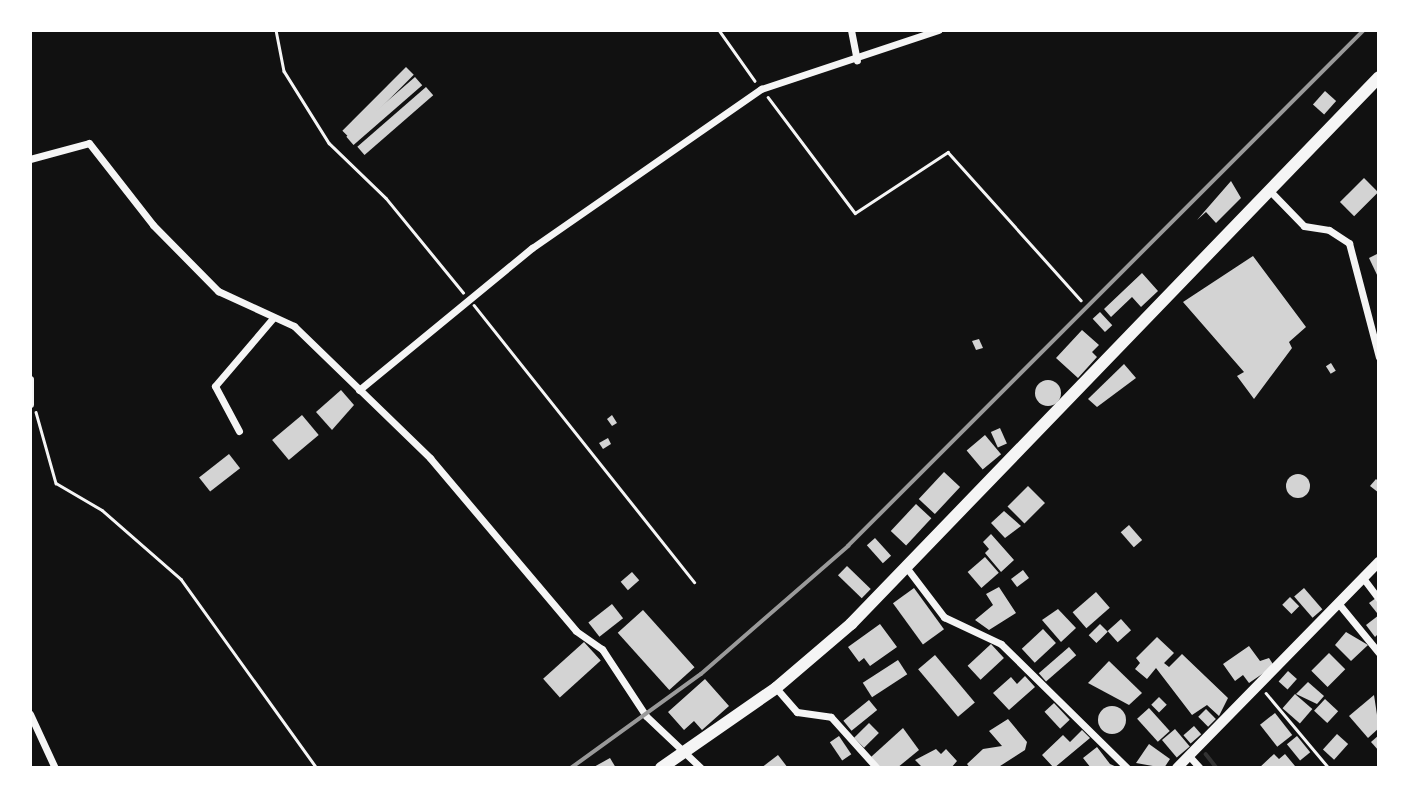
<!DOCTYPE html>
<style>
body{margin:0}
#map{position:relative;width:1409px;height:798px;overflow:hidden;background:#111;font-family:Cabin,sans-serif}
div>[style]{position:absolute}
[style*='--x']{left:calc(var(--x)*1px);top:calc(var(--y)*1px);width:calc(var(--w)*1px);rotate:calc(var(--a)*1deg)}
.stream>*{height:3.5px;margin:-1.75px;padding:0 1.75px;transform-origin:1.75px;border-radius:1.75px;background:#333}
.building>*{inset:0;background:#d3d3d3;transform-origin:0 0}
.round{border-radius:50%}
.path>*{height:2.5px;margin:-1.25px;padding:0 1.25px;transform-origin:1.25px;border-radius:1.25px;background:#f5f5f5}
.minor>*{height:7px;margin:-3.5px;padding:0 3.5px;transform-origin:3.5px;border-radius:3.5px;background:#f5f5f5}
.tertiary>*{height:10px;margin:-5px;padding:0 5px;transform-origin:5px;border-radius:5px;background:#f5f5f5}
.trunk>*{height:12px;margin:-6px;padding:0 6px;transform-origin:6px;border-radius:6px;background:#f5f5f5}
.rail>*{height:3.5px;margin:-1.75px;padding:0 1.75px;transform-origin:1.75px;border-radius:1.75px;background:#9a9a9a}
span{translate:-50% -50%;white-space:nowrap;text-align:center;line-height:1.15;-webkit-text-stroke:7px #fff;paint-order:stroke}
.frame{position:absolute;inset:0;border:32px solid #fff;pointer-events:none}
</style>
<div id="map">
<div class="stream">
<i style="--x:1206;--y:754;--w:18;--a:52"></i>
</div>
<div class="building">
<i style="left:406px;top:67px;width:11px;height:90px;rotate:45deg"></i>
<i style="left:415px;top:77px;width:11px;height:91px;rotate:49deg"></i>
<i style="left:426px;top:87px;width:11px;height:91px;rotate:49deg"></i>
<i style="left:1325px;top:91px;width:15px;height:18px;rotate:42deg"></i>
<i style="left:1364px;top:178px;width:20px;height:34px;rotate:45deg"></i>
<i style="clip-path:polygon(1231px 181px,1241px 198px,1216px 223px,1206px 212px,1197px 220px)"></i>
<i style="clip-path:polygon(1377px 254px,1379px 258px,1379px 279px,1369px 258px)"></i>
<i style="clip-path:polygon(1253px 256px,1306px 327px,1289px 342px,1292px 348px,1254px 399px,1237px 376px,1244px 372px,1183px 302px)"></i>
<i style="clip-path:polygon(1142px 273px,1158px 291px,1141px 307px,1132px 297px,1111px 317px,1104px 309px)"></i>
<i style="left:1100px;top:312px;width:18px;height:10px;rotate:47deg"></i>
<i style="clip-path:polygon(1082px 330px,1099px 345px,1092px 352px,1097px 357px,1078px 378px,1056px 358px)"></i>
<i style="clip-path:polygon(979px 339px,983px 348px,976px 350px,972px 341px)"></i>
<i style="left:1331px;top:363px;width:9px;height:6px;rotate:58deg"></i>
<i style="clip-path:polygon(1124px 364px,1136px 378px,1097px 407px,1088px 399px)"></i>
<i class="round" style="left:1035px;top:380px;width:26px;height:26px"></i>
<i style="clip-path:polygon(341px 390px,354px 405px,332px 430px,316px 412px)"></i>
<i style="left:302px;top:415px;width:26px;height:39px;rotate:50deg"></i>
<i style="clip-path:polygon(612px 415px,617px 423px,612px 426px,607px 419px)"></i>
<i style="left:1000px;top:428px;width:17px;height:10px;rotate:66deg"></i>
<i style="left:985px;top:435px;width:25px;height:24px;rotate:50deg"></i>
<i style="clip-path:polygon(608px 438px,611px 444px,603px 449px,599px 443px)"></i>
<i style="left:229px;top:454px;width:18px;height:38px;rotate:52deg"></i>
<i style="left:944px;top:472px;width:22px;height:37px;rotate:43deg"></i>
<i class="round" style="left:1286px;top:474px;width:24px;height:24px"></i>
<i style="clip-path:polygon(1376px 479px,1379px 482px,1379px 493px,1370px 486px)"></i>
<i style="left:1028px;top:486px;width:24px;height:29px;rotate:45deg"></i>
<i style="left:916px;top:504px;width:21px;height:37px;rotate:43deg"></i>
<i style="clip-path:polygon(1004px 511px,1021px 526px,1005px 538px,991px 523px)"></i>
<i style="left:1129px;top:525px;width:20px;height:11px;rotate:49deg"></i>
<i style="clip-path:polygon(991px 534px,1014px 560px,1001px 572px,985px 553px,989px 549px,983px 542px)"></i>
<i style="left:875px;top:538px;width:24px;height:11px;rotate:48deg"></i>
<i style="left:985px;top:557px;width:21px;height:23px;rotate:49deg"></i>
<i style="left:847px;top:566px;width:33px;height:13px;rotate:44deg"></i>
<i style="left:1023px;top:570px;width:10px;height:15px;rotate:53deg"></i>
<i style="left:632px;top:572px;width:11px;height:15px;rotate:49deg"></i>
<i style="clip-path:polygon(999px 587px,1016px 613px,989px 630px,975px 620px,993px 605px,986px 594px)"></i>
<i style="left:914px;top:588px;width:51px;height:26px;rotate:54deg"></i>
<i style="left:1304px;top:588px;width:28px;height:13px;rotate:49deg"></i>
<i style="left:1096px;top:592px;width:21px;height:31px;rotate:49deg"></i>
<i style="left:1290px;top:597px;width:13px;height:11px;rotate:45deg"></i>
<i style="clip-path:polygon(1376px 598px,1379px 602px,1377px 613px,1369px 603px)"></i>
<i style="left:612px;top:604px;width:18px;height:30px;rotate:52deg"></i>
<i style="clip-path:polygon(1058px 609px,1076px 628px,1061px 642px,1042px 620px)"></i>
<i style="left:643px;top:610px;width:77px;height:34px;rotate:48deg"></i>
<i style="clip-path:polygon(1379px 615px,1379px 633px,1375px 637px,1366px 625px)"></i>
<i style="left:1121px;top:619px;width:15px;height:18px;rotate:48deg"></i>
<i style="clip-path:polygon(880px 624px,897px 647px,870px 666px,864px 658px,859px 662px,848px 647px)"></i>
<i style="left:1100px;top:624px;width:11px;height:16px;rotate:45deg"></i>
<i style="left:1043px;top:629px;width:19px;height:29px;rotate:47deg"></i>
<i style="clip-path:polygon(1346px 632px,1368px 645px,1351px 661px,1335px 645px)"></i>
<i style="clip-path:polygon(1157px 637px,1174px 653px,1164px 663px,1169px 667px,1182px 654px,1228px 698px,1219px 716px,1207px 705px,1192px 715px,1156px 668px,1147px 679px,1135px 669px,1140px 663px,1136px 658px)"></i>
<i style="left:584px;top:642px;width:25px;height:55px;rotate:48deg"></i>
<i style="left:991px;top:644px;width:19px;height:32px;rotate:47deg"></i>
<i style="clip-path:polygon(1249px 646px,1260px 661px,1269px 658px,1274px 666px,1249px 683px,1243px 675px,1235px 681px,1223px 664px)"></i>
<i style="left:1069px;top:647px;width:11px;height:40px;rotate:49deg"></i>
<i style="left:1329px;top:653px;width:23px;height:25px;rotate:45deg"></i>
<i style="left:935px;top:655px;width:62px;height:22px;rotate:50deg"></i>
<i style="left:898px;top:660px;width:17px;height:42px;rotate:57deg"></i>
<i style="clip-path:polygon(1109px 661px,1142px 693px,1129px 705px,1088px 683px)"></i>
<i style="left:1288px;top:671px;width:12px;height:14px;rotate:42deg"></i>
<i style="clip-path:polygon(1025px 676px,1035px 687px,1009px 710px,993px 693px,1011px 677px,1017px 684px)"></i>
<i style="clip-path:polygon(705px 679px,729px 706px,702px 730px,694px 721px,684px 730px,668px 712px)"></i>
<i style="clip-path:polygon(1308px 682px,1324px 696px,1317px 704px,1296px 694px)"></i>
<i style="left:1295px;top:694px;width:23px;height:19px;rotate:41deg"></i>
<i style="clip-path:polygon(1374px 695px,1379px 728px,1368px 738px,1349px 716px)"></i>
<i style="left:1159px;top:697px;width:11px;height:11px;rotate:45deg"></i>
<i style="left:1325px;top:699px;width:18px;height:16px;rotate:43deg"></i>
<i style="left:869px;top:700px;width:13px;height:33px;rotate:51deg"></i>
<i style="left:1054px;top:703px;width:23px;height:13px;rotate:47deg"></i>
<i class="round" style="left:1098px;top:706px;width:28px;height:28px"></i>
<i style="left:1149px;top:708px;width:31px;height:16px;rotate:48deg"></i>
<i style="left:1206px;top:709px;width:14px;height:11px;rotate:45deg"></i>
<i style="left:1275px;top:713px;width:28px;height:19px;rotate:52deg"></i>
<i style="clip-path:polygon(1008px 719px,1027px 742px,1025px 750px,997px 768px,970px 768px,967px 764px,983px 749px,1002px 746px,989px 731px)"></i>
<i style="left:869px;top:723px;width:14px;height:21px;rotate:45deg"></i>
<i style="left:1194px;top:726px;width:11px;height:14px;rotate:49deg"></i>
<i style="clip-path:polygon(903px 728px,919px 750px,897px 768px,880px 768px,871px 757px)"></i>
<i style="left:1175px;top:729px;width:23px;height:17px;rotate:50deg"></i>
<i style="clip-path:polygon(1082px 730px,1090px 738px,1054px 768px,1042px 755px,1063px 735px,1070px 742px)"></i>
<i style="left:1337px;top:734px;width:15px;height:21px;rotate:42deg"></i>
<i style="clip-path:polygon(1379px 735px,1379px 751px,1371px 742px)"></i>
<i style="left:839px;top:736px;width:22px;height:11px;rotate:56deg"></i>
<i style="left:1297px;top:736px;width:21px;height:13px;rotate:51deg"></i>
<i style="clip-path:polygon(1149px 744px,1170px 759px,1164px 768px,1136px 763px)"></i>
<i style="clip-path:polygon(1097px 747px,1110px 764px,1119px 768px,1091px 768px,1083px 758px)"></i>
<i style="clip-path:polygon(936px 749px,941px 754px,946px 749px,957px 761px,951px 768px,923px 768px,915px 760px)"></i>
<i style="clip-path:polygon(1274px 754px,1279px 759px,1285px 754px,1295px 766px,1259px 768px)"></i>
<i style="clip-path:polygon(778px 755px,788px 768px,761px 768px)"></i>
<i style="clip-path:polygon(610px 758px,616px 768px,592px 768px)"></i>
</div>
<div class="path">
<i style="--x:276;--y:30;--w:42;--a:79"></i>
<i style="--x:284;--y:71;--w:85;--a:58"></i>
<i style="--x:329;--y:143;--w:79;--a:44"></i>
<i style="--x:386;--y:198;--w:122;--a:50.7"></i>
<i style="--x:719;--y:30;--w:62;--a:54.8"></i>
<i style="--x:768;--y:97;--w:145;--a:53.1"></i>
<i style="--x:855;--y:213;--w:111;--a:-33.3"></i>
<i style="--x:948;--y:152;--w:199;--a:48.1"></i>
<i style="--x:474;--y:305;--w:354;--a:51.5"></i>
<i style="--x:36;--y:412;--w:74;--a:74.3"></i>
<i style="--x:56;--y:483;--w:53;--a:30.4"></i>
<i style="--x:102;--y:510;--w:105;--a:41.1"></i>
<i style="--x:181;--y:579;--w:233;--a:54.3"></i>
<i style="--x:1266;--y:693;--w:98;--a:50"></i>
</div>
<div class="minor">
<i style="--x:851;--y:30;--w:31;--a:79"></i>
<i style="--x:30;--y:159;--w:61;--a:-15.2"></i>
<i style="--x:89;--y:143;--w:104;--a:52"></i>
<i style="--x:153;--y:225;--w:93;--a:45.4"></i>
<i style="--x:218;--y:291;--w:84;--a:24.7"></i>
<i style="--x:294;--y:326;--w:190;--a:44.1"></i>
<i style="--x:430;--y:458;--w:226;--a:49.8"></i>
<i style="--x:576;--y:631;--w:32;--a:35"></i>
<i style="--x:602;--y:649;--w:80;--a:56.7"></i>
<i style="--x:646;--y:716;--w:76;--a:43.4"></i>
<i style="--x:1269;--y:190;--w:50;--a:45.8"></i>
<i style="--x:1304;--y:226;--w:25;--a:9"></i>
<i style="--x:1329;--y:230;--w:24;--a:33"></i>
<i style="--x:1349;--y:243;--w:118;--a:75.3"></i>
<i style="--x:30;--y:379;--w:25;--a:90"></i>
<i style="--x:359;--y:390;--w:224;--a:-39.4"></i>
<i style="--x:532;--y:248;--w:279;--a:-34.8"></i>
<i style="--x:761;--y:89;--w:187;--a:-18.4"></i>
<i style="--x:239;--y:431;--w:51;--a:-118.1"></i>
<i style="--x:215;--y:386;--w:89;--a:-49.5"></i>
<i style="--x:906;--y:567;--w:63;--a:52.8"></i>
<i style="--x:944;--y:617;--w:63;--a:25.3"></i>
<i style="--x:1001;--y:644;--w:177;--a:44.5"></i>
<i style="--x:1363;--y:578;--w:26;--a:53"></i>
<i style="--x:1338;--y:603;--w:65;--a:50.6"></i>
<i style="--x:776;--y:688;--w:32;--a:49"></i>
<i style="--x:797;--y:712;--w:34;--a:8"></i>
<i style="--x:831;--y:717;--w:69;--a:48"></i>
<i style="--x:30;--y:714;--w:60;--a:65.2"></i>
<i style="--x:1190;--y:757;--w:15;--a:48"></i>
</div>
<div class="tertiary">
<i style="--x:1177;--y:768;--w:289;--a:-45.6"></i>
</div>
<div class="trunk">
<i style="--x:661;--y:768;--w:140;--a:-34.8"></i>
<i style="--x:776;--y:688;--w:99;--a:-40.5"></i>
<i style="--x:851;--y:624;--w:760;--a:-46.01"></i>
</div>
<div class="rail">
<i style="--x:571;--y:768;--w:160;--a:-35.9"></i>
<i style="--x:701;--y:674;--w:195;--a:-41"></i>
<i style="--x:848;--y:546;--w:730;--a:-45"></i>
</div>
<div class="frame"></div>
</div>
